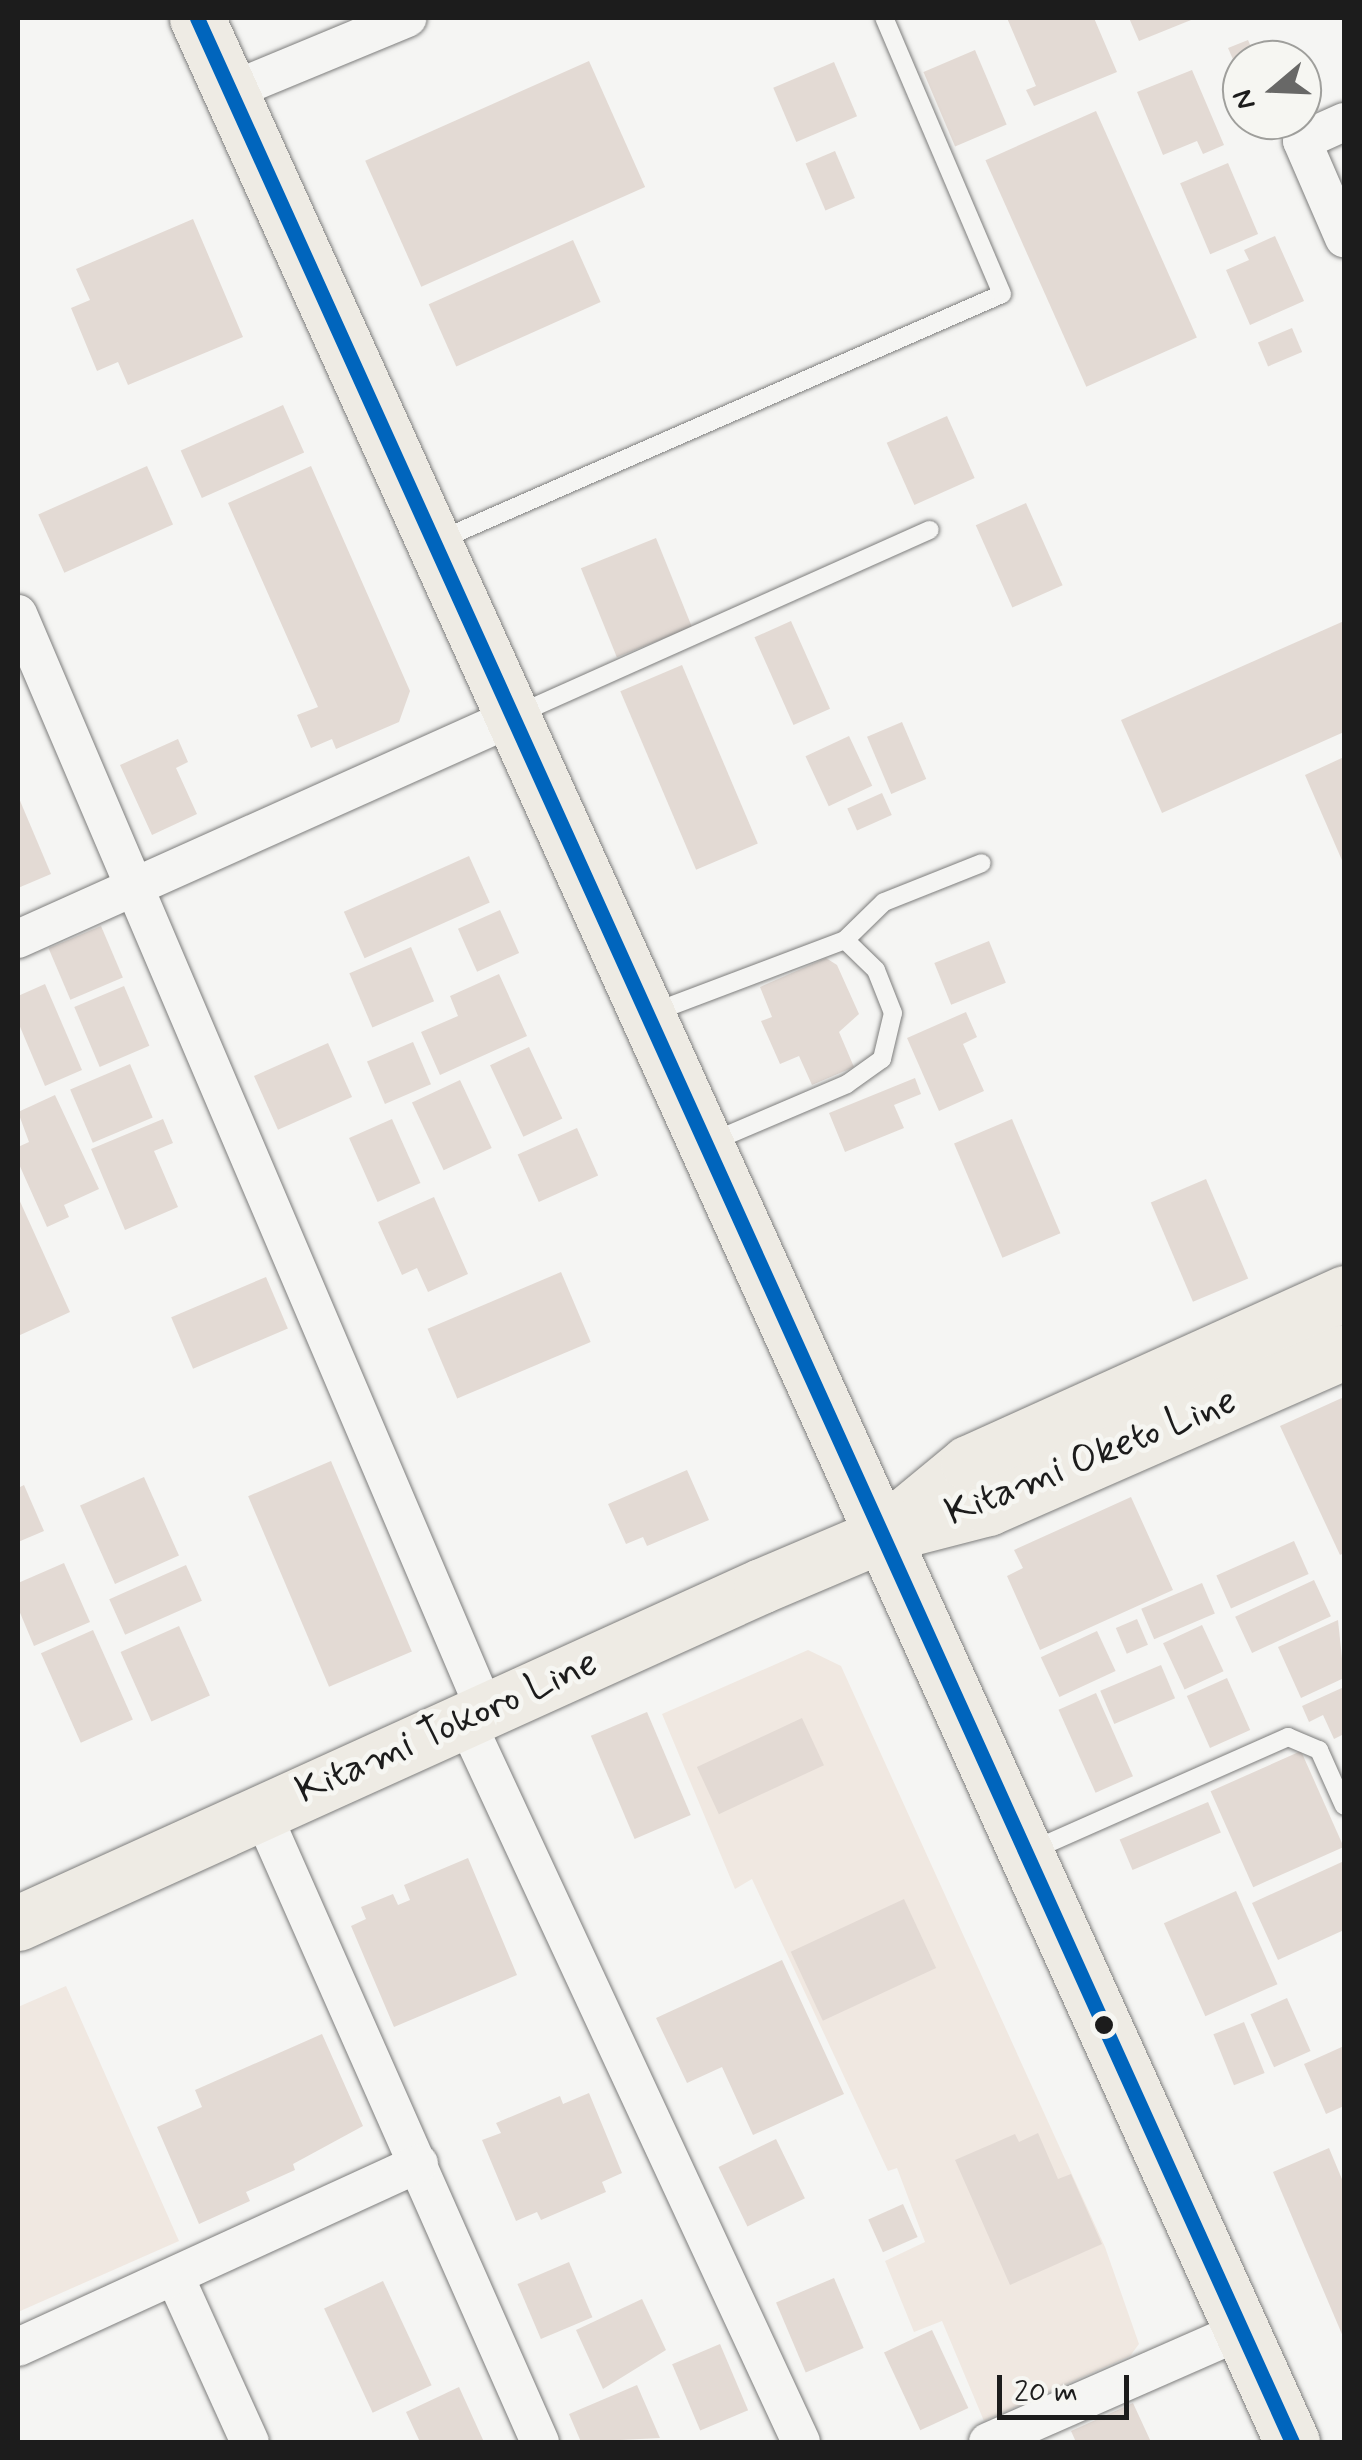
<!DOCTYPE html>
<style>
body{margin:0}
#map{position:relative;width:1362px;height:2460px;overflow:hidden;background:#f5f5f3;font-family:Mynerve,sans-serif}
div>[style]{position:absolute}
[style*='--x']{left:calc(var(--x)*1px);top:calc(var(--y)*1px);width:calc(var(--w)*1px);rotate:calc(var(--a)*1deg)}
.built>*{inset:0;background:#f0e8e1}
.building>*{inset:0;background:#e3dad4;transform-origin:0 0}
.roads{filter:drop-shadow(0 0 2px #7e7e7d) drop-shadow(0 0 2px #7e7e7d)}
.lane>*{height:18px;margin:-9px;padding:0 9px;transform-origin:9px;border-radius:9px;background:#f5f5f3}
.street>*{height:38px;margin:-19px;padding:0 19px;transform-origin:19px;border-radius:19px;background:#f5f5f3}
.primary>*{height:55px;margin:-27.5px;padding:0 27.5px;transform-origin:27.5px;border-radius:27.5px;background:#eeebe4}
.highway>*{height:55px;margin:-27.5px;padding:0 27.5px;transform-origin:27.5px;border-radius:27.5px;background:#eeebe4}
.bus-1>*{height:15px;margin:-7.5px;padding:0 7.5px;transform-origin:7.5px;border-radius:7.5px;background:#0065bd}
.dots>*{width:28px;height:28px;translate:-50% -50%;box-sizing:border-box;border:5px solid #f6f6f2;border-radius:50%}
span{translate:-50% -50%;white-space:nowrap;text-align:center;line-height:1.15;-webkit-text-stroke:10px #f6f6f2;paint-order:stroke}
.street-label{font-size:40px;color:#1c1c1c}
.frame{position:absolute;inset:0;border:20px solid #1c1c1c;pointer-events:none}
.north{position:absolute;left:1222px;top:40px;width:100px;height:100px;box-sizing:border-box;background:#f6f6f2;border:2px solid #9f9f9c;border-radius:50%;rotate:251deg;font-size:28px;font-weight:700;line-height:40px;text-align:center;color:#1c1c1c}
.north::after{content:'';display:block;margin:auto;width:35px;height:45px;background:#686867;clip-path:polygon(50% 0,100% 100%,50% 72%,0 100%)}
.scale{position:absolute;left:997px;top:2375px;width:132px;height:45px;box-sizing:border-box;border:5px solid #1c1c1c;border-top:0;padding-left:12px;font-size:30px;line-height:35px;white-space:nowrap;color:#1c1c1c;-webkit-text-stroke:8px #f6f6f2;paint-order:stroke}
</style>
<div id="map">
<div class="built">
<i style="clip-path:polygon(808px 1650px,841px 1666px,1105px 2247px,1139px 2344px,1130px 2356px,984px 2421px,942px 2321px,914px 2332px,885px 2261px,925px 2242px,897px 2168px,888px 2171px,752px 1879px,735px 1889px,662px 1714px)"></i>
<i style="clip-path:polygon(66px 1986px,179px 2241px,18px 2312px,18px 2007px)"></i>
</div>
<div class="building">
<i style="clip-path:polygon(1007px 18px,1094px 18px,1117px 72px,1034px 106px,1026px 90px,1036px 86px)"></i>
<i style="clip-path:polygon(1129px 18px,1196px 18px,1139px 41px)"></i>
<i style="clip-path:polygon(1248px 40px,1257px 60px,1242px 60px,1242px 80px,1228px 48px)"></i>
<i style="left:975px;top:50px;width:81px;height:56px;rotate:67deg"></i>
<i style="left:589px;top:61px;width:138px;height:245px;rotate:66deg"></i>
<i style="left:834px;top:62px;width:59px;height:66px;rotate:67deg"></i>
<i style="clip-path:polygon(1192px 70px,1224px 145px,1203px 154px,1197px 141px,1163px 155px,1137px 92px)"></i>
<i style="left:1096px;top:111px;width:248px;height:121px;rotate:66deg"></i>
<i style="left:835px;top:151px;width:51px;height:32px;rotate:67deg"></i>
<i style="left:1228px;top:163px;width:77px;height:52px;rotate:67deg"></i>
<i style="clip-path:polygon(193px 219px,243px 337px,128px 385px,118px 362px,97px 371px,71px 308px,90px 300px,76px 269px)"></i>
<i style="clip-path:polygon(1275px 236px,1304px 301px,1250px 325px,1226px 270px,1249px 260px,1244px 250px)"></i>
<i style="left:573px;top:240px;width:68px;height:158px;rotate:66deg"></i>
<i style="left:1292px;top:328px;width:26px;height:37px;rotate:67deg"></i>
<i style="left:283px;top:405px;width:52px;height:112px;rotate:66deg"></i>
<i style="left:947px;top:416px;width:68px;height:66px;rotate:66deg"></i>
<i style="left:147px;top:466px;width:64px;height:119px;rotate:66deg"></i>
<i style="clip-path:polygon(311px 466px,410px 691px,399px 722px,336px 749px,332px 739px,311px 748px,297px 715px,318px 707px,228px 503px)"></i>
<i style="left:1026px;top:503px;width:90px;height:55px;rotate:66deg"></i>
<i style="left:656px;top:538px;width:96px;height:81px;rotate:68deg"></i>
<i style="left:791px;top:621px;width:96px;height:40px;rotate:66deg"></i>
<i style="clip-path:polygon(1344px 621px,1344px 732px,1162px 813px,1121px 720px)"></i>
<i style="left:682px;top:665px;width:194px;height:67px;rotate:67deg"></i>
<i style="left:902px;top:722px;width:62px;height:38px;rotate:67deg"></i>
<i style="left:849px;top:736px;width:55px;height:48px;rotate:65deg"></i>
<i style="clip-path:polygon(178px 739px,188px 762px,176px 768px,197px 814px,152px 835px,120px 765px)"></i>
<i style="clip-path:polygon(1344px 757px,1344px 865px,1305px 775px)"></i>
<i style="left:882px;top:793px;width:24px;height:38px;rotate:66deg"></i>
<i style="clip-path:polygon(18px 796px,51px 874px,18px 888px)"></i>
<i style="left:469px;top:856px;width:51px;height:137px;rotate:66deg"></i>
<i style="left:500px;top:910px;width:47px;height:46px;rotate:66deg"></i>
<i style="left:101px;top:926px;width:56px;height:57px;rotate:67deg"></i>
<i style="left:989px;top:941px;width:45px;height:59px;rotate:68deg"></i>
<i style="left:411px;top:947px;width:59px;height:67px;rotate:67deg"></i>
<i style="clip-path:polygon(826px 958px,837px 965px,859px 1014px,839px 1032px,854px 1067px,812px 1085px,799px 1056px,780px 1064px,761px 1021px,772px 1017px,760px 987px)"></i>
<i style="clip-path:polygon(499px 974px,527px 1036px,440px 1075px,421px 1032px,458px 1016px,450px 996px)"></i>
<i style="clip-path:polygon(45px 984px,82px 1070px,45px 1086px,18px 1022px,18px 996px)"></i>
<i style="left:124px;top:986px;width:65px;height:54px;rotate:67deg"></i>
<i style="clip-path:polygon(966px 1012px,977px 1037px,963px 1044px,984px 1091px,939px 1111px,907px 1038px)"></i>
<i style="left:413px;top:1042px;width:46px;height:50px;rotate:67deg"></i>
<i style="left:328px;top:1043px;width:59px;height:81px;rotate:66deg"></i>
<i style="left:529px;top:1047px;width:79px;height:43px;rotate:65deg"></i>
<i style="left:130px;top:1064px;width:58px;height:65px;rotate:67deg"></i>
<i style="clip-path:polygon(915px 1078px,921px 1094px,894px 1105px,904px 1128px,845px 1152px,829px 1113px)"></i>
<i style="left:460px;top:1080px;width:75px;height:53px;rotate:65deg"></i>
<i style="clip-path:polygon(55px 1095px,99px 1189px,64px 1205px,69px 1217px,47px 1227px,18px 1162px,18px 1147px,29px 1142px,18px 1112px)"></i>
<i style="clip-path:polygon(163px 1119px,173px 1143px,154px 1151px,178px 1207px,125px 1230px,91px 1149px)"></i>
<i style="left:392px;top:1119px;width:70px;height:47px;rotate:66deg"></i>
<i style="left:1012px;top:1119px;width:124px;height:63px;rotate:67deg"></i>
<i style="left:577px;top:1128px;width:52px;height:65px;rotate:66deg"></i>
<i style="left:1206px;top:1179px;width:108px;height:60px;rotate:67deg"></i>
<i style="clip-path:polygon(18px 1197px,70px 1312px,18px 1336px)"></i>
<i style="clip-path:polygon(434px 1197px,468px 1274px,428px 1292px,417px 1268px,402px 1275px,378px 1222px)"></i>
<i style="left:561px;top:1272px;width:76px;height:145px;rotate:67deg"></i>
<i style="left:266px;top:1277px;width:56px;height:103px;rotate:67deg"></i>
<i style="clip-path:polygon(1344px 1397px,1344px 1553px,1340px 1555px,1280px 1426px)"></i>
<i style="left:331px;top:1461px;width:207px;height:90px;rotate:67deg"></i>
<i style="clip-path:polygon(687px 1470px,709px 1520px,647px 1546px,643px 1537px,626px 1544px,608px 1504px)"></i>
<i style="left:144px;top:1477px;width:86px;height:70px;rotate:66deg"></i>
<i style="clip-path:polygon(24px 1485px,44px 1531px,18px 1542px,18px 1488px)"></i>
<i style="clip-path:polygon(1131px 1497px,1173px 1590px,1040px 1650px,1007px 1576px,1023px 1568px,1014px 1550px)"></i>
<i style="left:1294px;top:1541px;width:36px;height:85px;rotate:66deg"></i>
<i style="clip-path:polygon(64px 1563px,90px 1622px,34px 1646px,18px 1608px,18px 1583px)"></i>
<i style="left:186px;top:1565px;width:39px;height:84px;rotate:66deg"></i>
<i style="left:1314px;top:1580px;width:40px;height:87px;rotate:65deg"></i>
<i style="left:1202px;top:1583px;width:33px;height:66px;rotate:67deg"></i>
<i style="left:1137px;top:1619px;width:28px;height:23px;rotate:67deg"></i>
<i style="clip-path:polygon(1338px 1620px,1344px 1678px,1301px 1698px,1278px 1647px)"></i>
<i style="left:1202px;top:1625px;width:51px;height:43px;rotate:65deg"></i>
<i style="left:179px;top:1626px;width:76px;height:64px;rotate:66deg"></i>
<i style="left:93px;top:1630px;width:98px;height:57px;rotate:66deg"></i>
<i style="left:1097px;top:1631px;width:44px;height:62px;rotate:65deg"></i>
<i style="left:1161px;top:1665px;width:36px;height:66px;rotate:67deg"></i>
<i style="left:1227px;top:1678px;width:57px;height:44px;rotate:66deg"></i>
<i style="clip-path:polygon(1344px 1687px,1344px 1734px,1334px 1739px,1323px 1715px,1309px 1722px,1302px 1706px)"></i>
<i style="left:1096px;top:1693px;width:91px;height:41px;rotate:66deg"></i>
<i style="left:647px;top:1712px;width:112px;height:61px;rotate:67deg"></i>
<i style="left:802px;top:1718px;width:52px;height:116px;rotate:65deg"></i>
<i style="left:1301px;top:1751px;width:105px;height:99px;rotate:66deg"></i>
<i style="left:1208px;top:1802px;width:33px;height:96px;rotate:67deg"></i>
<i style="clip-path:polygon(468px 1858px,517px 1975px,394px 2027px,351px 1926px,366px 1919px,361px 1907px,393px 1894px,398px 1905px,410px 1900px,404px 1885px)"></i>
<i style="clip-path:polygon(1344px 1861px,1344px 1930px,1278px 1960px,1252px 1903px)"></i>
<i style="left:1236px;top:1891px;width:102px;height:79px;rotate:66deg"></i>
<i style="left:904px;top:1899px;width:76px;height:125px;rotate:65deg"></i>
<i style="clip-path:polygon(782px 1960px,844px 2094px,753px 2135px,722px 2067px,687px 2083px,656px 2018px)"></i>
<i style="left:1287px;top:1998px;width:58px;height:40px;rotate:66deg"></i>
<i style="left:1244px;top:2022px;width:55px;height:33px;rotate:68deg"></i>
<i style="clip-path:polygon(322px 2034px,363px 2126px,293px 2164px,295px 2170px,246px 2192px,250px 2201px,199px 2224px,157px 2127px,202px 2107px,195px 2090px)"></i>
<i style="clip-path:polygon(1344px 2046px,1344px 2106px,1326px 2114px,1304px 2064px)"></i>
<i style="clip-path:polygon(589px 2093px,622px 2173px,602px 2182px,606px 2192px,541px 2220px,537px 2212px,516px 2221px,482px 2140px,501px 2133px,496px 2123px,560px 2096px,563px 2104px)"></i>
<i style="clip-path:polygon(1038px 2133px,1058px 2179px,1071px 2174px,1102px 2244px,1010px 2285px,955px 2160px,1015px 2134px,1019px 2142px)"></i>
<i style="left:776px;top:2139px;width:66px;height:64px;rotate:64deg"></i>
<i style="clip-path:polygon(1329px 2148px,1344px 2184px,1344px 2339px,1273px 2172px)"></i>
<i style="left:903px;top:2204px;width:36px;height:38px;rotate:66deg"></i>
<i style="left:569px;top:2262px;width:60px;height:56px;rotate:67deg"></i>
<i style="left:834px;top:2278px;width:76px;height:63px;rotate:67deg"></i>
<i style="left:383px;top:2281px;width:115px;height:65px;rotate:65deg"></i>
<i style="clip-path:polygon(642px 2299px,666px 2350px,603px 2389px,576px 2330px)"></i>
<i style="left:932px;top:2330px;width:86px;height:53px;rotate:65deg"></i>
<i style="left:720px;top:2344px;width:72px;height:52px;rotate:67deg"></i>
<i style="clip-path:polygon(637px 2385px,660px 2438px,581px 2442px,569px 2414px)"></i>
<i style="clip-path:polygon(459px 2387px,484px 2442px,420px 2442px,406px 2412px)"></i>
<i style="clip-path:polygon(1133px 2403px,1151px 2442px,1076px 2442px,1071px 2431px)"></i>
</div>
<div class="roads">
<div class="lane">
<i style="--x:440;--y:540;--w:613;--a:-23.64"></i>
<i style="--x:1002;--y:294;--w:300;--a:-113.1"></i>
<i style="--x:518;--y:714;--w:451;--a:-24.1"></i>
<i style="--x:652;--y:1013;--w:206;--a:-20.7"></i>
<i style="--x:845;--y:940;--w:54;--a:-44.3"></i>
<i style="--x:884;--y:902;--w:105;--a:-21.7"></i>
<i style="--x:709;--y:1143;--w:150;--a:-23.1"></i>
<i style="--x:847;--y:1084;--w:43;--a:-35.5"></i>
<i style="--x:882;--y:1059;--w:47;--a:-76.6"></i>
<i style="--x:893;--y:1013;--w:46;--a:-111.6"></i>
<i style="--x:876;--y:970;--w:43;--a:-135.9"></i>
<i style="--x:1033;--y:1850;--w:279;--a:-23.9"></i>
<i style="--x:1288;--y:1737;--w:34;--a:23"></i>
<i style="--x:1319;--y:1750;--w:61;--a:65.9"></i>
</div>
<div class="street">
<i style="--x:231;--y:91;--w:191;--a:-22.5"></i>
<i style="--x:1344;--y:122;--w:46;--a:155.7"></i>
<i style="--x:1302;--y:141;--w:106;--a:66.6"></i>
<i style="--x:18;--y:614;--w:1191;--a:66.92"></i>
<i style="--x:18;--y:939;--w:543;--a:-24.16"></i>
<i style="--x:465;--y:1719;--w:797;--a:65.07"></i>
<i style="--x:261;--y:1811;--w:690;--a:66.15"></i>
<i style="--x:175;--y:2277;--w:181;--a:65.6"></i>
<i style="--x:18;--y:2347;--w:441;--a:-24.6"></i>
<i style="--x:988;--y:2442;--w:279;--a:-23.7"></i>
</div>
<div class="primary">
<i style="--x:893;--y:1525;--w:97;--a:-39.6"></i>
<i style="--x:968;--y:1463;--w:413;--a:-24.3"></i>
<i style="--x:18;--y:1923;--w:816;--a:-24.4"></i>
<i style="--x:761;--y:1586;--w:128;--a:-23"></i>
<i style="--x:879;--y:1536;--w:113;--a:-14.4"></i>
<i style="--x:988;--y:1508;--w:389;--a:-23.7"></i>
</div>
<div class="highway">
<i style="--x:197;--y:18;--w:2660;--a:65.69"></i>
</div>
</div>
<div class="bus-1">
<i style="--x:197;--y:18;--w:2660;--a:65.69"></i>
</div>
<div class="dots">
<i style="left:1104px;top:2025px;background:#1c1c1c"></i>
</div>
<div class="street-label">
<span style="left:1091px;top:1457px;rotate:-22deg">Kitami Oketo Line</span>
<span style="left:447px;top:1727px;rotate:-24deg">Kitami Tokoro Line</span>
</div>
<div class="frame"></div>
<div class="north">N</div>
<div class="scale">20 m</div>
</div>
